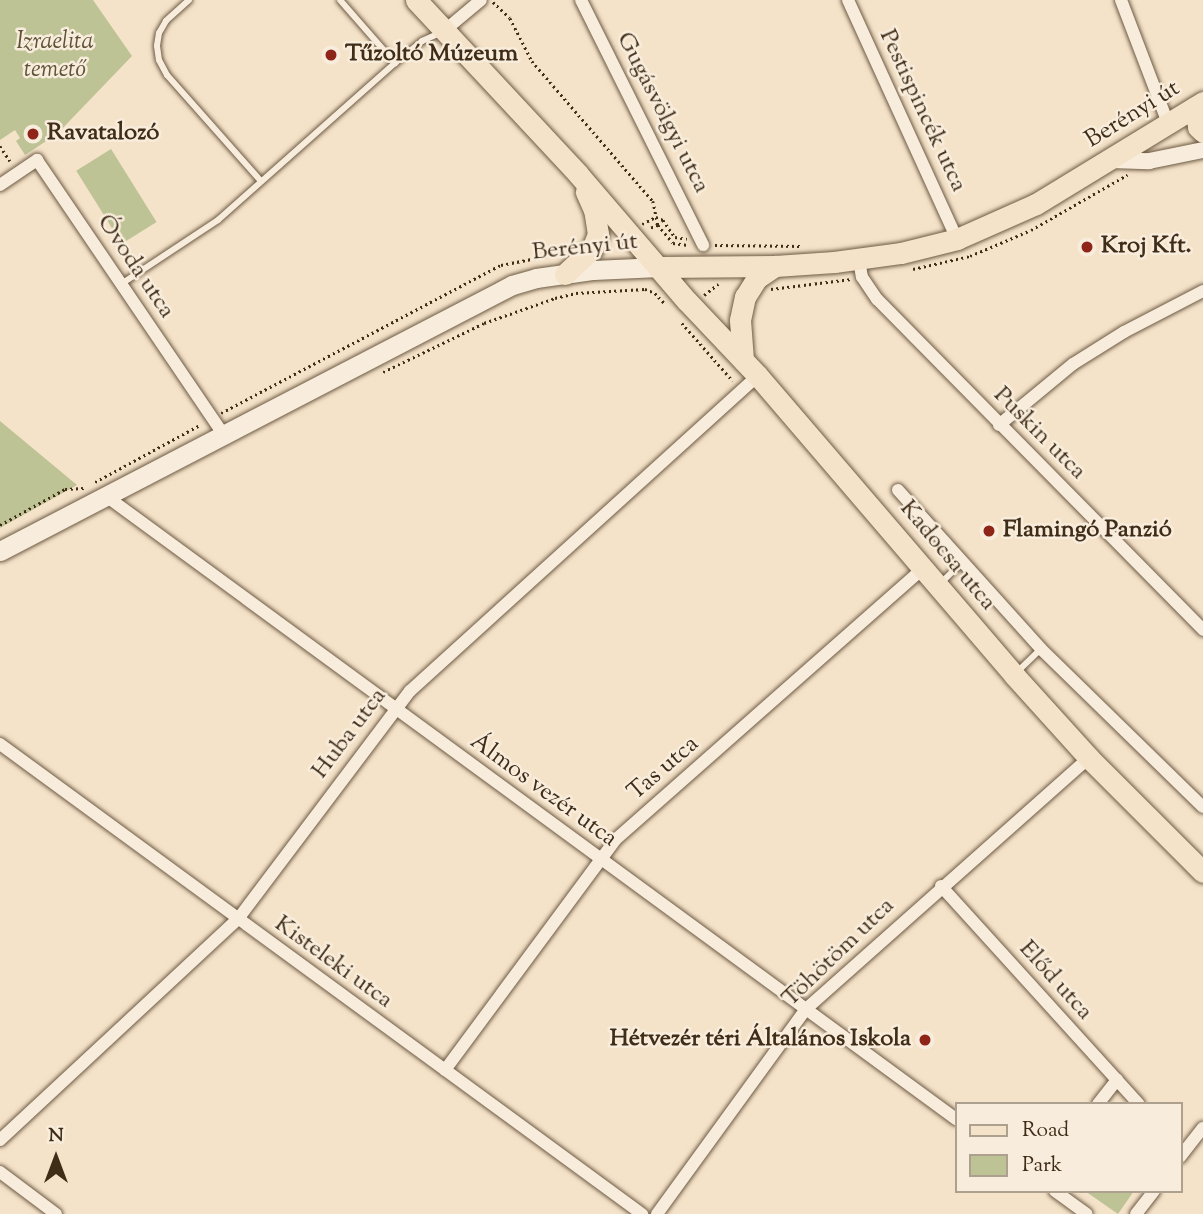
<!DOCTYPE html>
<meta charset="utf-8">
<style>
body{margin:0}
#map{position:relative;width:1203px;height:1214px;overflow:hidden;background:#f5e3c9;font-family:"Sorts Mill Goudy",serif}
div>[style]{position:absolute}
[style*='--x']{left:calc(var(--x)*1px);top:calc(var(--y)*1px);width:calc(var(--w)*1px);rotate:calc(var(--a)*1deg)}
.green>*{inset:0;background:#bdc395;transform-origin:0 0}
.path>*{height:2.5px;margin-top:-1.25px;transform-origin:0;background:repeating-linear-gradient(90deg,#402d18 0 2px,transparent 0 5.5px)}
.roads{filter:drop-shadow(0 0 2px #6d5a44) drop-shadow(0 0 2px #6d5a44)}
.service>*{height:6px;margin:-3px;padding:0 3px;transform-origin:3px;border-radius:3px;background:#f8eddc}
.minor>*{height:12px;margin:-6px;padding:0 6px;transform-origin:6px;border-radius:6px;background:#f8eddc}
.tertiary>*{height:16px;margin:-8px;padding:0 8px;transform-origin:8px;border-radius:8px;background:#f8eddc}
.secondary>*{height:19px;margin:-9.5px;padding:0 9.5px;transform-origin:9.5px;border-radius:9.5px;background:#f8eddc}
.primary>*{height:21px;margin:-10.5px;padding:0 10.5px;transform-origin:10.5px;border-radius:10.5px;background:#f5e3c9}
.dots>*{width:19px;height:19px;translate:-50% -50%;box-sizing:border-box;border:4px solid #f8eddc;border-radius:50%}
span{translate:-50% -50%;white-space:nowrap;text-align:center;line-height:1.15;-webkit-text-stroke:5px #f8eddc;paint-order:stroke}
.park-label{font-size:24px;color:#5f5237;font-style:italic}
.poi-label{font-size:24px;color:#402d18;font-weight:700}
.left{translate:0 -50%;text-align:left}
.right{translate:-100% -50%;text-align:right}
.street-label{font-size:24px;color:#402d18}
.legend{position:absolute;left:955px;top:1102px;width:228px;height:91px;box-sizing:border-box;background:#f8eddc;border:2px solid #aea08e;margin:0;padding:9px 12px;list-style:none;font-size:21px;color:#402d18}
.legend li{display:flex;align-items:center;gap:14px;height:35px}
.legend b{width:35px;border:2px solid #aea08e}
.north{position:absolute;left:21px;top:1123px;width:70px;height:70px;-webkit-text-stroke:5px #f8eddc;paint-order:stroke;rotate:0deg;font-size:19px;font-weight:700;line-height:28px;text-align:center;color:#402d18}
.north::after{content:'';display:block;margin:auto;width:24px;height:32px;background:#402d18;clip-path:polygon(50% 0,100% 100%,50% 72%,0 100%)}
</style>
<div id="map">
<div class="green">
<i style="clip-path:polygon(0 0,93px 0,132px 56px,57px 134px,25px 155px,16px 141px,20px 138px,15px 130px,0 140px)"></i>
<i style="left:111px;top:149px;width:86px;height:41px;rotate:58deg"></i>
<i style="clip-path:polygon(0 421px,77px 485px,0 528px)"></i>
<i style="clip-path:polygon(1085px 1191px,1134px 1191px,1118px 1214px)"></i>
</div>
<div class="path">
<i style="--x:493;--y:2;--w:23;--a:43"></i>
<i style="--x:510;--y:18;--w:48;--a:62.9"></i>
<i style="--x:532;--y:61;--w:185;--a:49.2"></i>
<i style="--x:653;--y:201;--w:25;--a:78"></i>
<i style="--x:658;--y:225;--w:10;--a:156"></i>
<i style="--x:0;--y:146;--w:18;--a:56"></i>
<i style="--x:642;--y:224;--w:16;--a:-27"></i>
<i style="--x:656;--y:217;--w:8;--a:23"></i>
<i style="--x:663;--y:220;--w:21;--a:55"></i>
<i style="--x:675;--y:237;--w:12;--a:9"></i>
<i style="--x:658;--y:225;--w:23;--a:50"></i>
<i style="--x:673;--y:243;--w:15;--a:8"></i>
<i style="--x:715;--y:245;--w:85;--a:0.7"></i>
<i style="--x:913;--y:269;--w:58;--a:-12.8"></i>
<i style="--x:970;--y:256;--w:66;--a:-23.1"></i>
<i style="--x:1031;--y:230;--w:111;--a:-29.8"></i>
<i style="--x:771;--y:289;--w:81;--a:-7.1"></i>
<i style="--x:704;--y:295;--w:18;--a:-38"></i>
<i style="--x:682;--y:323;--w:77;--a:48.7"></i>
<i style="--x:383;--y:372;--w:112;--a:-25.9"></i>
<i style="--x:484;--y:323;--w:75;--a:-19.4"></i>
<i style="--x:555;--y:298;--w:22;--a:-13"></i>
<i style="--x:576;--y:293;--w:69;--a:-3.3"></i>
<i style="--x:645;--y:289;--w:11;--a:22"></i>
<i style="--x:655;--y:293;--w:16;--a:47"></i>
<i style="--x:221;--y:413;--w:317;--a:-27.9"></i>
<i style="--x:501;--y:265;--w:62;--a:-11.1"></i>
<i style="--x:95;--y:482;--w:119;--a:-28.5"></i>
<i style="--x:0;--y:525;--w:74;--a:-29"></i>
<i style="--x:65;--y:489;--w:19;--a:-3"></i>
</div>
<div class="roads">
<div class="service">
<i style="--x:189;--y:0;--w:31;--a:138"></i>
<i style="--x:166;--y:21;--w:14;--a:120"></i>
<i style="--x:159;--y:33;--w:13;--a:99"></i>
<i style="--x:157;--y:46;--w:14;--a:82"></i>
<i style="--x:159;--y:60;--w:17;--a:62"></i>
<i style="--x:167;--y:75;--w:140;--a:48.5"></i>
<i style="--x:340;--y:0;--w:84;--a:48.9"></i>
<i style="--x:121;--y:284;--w:116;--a:-33.4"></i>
<i style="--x:218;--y:220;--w:237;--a:-41.6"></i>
<i style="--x:395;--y:63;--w:35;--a:-39"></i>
<i style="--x:422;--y:41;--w:22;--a:-24"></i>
<i style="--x:940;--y:584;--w:30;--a:-45"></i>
<i style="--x:1017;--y:672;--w:33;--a:-44"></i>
</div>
<div class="minor">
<i style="--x:581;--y:0;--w:274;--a:63.5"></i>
<i style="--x:848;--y:0;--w:263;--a:65.5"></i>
<i style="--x:1121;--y:0;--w:132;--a:69.1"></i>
<i style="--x:444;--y:31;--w:48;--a:-40"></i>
<i style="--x:0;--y:185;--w:45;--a:-34"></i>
<i style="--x:37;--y:160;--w:331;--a:55.8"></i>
<i style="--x:859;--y:259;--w:18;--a:81"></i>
<i style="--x:862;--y:277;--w:27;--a:56"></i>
<i style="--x:877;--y:299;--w:465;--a:45.4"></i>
<i style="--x:999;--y:425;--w:96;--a:-39.5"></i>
<i style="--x:1073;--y:364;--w:60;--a:-32.1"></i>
<i style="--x:1124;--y:332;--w:89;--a:-27.4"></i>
<i style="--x:898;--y:490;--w:214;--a:48"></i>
<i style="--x:1041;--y:649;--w:226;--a:44.3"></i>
<i style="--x:106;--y:496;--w:1054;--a:36.24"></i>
<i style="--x:0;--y:744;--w:796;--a:36.21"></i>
<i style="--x:941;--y:886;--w:294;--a:47.8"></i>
<i style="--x:445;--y:1070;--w:286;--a:-53.5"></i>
<i style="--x:615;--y:840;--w:412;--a:-41.4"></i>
<i style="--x:1098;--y:1104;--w:31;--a:-52"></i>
<i style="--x:0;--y:1140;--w:325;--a:-42.9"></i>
<i style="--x:238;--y:919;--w:286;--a:-53"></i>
<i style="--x:410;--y:691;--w:469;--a:-42.2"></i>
<i style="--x:1180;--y:1157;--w:37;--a:-52"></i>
<i style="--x:0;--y:1172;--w:70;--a:36.9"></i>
<i style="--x:1055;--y:1191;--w:39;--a:36"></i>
<i style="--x:657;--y:1214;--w:253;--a:-54"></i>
<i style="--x:806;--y:1009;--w:378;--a:-41.6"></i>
<i style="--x:1136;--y:1214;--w:29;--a:-52"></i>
</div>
<div class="tertiary">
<i style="--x:1111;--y:160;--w:38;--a:2"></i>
<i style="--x:1149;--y:161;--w:55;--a:-11.5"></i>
</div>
<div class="secondary">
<i style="--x:0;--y:551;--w:577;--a:-27.45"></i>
<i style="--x:512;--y:285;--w:25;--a:-16"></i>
<i style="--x:536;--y:278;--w:58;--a:-8"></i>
<i style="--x:593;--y:270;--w:66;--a:-2.6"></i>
</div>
<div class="primary">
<i style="--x:416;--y:0;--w:238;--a:47"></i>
<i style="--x:578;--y:174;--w:167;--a:49.4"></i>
<i style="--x:687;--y:301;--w:103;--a:46.6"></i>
<i style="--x:758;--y:376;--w:394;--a:49.4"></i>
<i style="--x:1014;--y:675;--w:112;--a:47.9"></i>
<i style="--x:1089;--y:758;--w:161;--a:45"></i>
<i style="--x:1195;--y:107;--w:20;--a:81"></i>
<i style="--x:1198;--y:127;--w:7;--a:45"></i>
<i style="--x:659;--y:267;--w:116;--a:-0.5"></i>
<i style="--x:775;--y:266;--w:59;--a:-3.9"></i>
<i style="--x:834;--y:262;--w:68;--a:-7.7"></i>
<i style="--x:901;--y:253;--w:58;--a:-14"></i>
<i style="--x:957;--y:239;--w:86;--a:-23.9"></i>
<i style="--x:1036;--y:204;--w:196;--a:-31.4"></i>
<i style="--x:565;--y:274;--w:37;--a:-43"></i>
<i style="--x:592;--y:249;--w:16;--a:-68"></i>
<i style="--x:598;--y:234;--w:24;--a:-99"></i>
<i style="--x:594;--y:210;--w:20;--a:-114"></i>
<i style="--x:743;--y:360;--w:40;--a:-94.3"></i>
<i style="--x:740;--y:320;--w:24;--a:-78"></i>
<i style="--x:745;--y:297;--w:22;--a:-58"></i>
<i style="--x:757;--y:278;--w:22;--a:-34"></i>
</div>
</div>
<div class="dots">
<i style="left:331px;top:55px;background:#8f2418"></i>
<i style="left:33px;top:134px;background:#8f2418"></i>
<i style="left:1087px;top:247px;background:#8f2418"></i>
<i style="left:989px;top:531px;background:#8f2418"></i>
<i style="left:925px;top:1040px;background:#8f2418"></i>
</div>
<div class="park-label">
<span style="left:55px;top:57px">Izraelita<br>temető</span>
</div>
<div class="poi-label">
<span class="left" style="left:345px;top:55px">Tűzoltó Múzeum</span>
<span class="left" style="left:47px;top:134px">Ravatalozó</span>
<span class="left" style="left:1101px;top:247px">Kroj Kft.</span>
<span class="left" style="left:1003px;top:531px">Flamingó Panzió</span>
<span class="right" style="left:911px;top:1040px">Hétvezér téri Általános Iskola</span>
</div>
<div class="street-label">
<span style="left:922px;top:111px;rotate:65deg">Pestispincék utca</span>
<span style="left:662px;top:113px;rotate:63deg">Gugásvölgyi utca</span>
<span style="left:1133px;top:115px;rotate:-32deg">Berényi út</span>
<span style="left:585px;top:248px;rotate:-6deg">Berényi út</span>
<span style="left:135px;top:267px;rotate:56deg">Óvoda utca</span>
<span style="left:1039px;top:434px;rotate:45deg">Puskin utca</span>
<span style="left:947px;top:556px;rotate:50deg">Kadocsa utca</span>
<span style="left:350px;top:734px;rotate:-53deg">Huba utca</span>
<span style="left:664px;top:769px;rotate:-41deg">Tas utca</span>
<span style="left:543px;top:791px;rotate:36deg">Álmos vezér utca</span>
<span style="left:839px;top:953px;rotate:-44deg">Töhötöm utca</span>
<span style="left:333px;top:963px;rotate:36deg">Kisteleki utca</span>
<span style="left:1055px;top:981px;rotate:48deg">Előd utca</span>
</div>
<ul class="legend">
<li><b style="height:9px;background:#f5e3c9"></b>Road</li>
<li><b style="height:19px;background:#bdc395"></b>Park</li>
</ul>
<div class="north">N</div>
</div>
